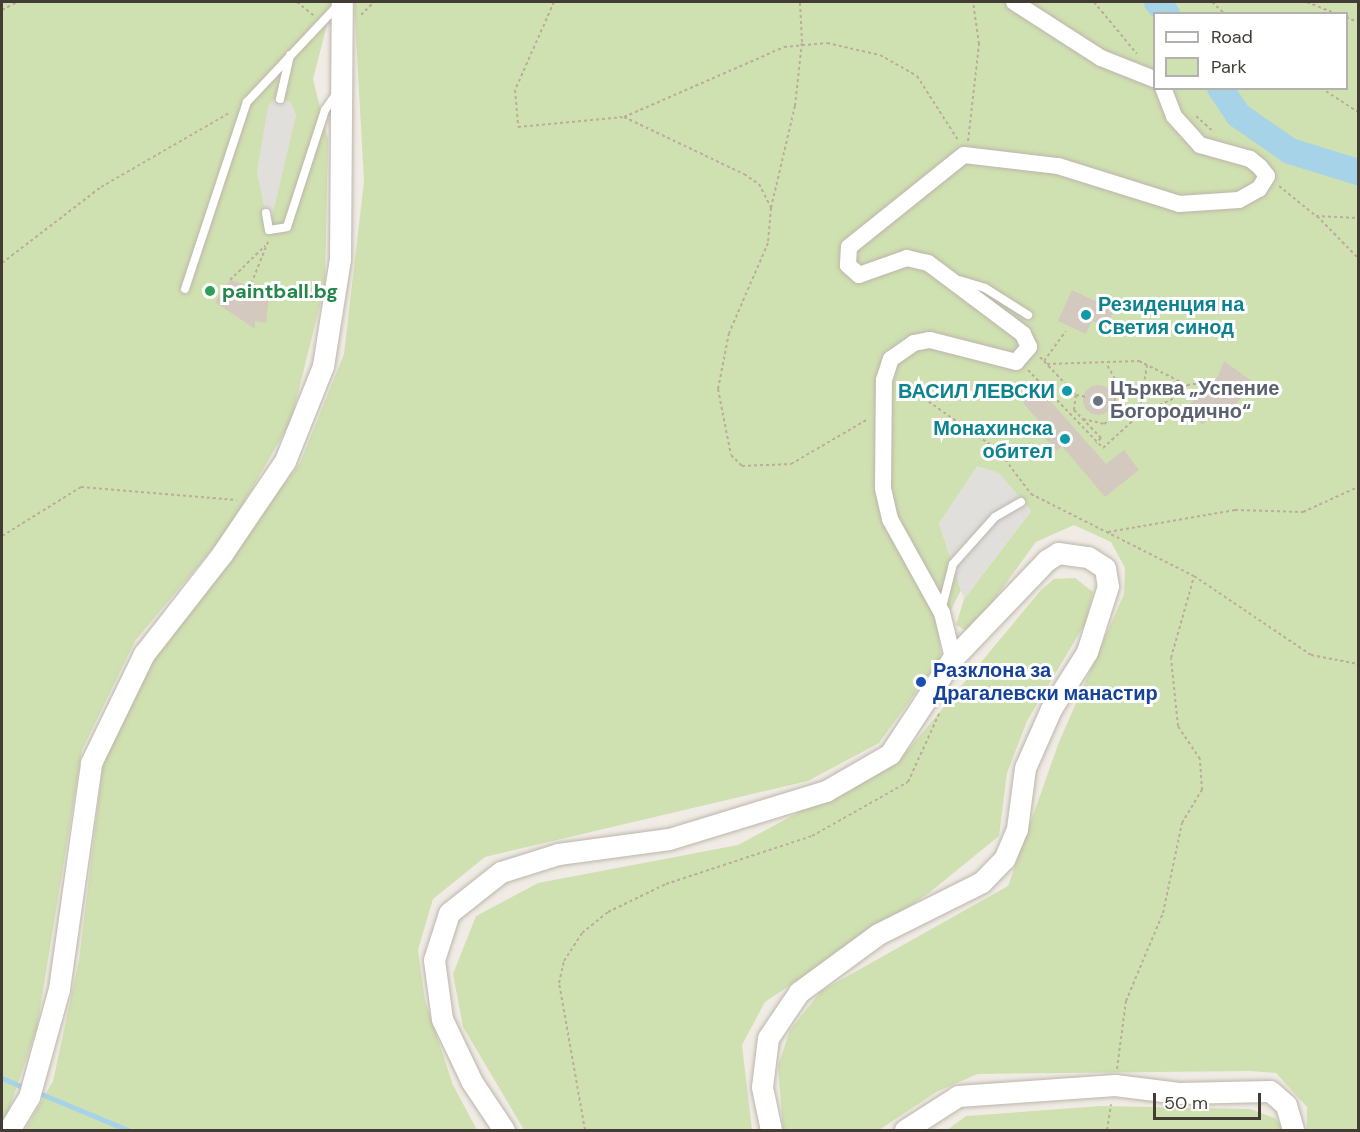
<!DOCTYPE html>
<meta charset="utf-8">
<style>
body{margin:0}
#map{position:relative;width:1360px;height:1132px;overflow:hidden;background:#f0ece5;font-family:"DM Sans",sans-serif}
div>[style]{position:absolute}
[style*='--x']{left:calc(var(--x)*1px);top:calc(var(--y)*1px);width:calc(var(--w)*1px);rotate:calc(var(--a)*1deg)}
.green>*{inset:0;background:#d0e1b1}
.parking>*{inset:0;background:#e1dfdc}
.stream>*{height:4.5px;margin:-2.25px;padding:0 2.25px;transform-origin:2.25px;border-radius:2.25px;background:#a6d3e7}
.river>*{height:26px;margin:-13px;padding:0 13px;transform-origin:13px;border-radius:13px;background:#a6d3e7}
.building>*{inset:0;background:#d3c9be}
.round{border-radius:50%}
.path>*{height:2px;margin-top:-1px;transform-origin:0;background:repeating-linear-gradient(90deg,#bbac9b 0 3px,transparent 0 6px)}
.roads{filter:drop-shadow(0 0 2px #bdb5ab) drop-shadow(0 0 2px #bdb5ab)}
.service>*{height:8px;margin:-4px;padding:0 4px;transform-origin:4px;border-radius:4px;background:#fff}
.minor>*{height:16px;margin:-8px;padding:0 8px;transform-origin:8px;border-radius:8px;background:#fff}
.tertiary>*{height:21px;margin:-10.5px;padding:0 10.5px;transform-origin:10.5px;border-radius:10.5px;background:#fff}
.dots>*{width:16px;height:16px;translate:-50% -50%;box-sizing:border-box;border:3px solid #fff;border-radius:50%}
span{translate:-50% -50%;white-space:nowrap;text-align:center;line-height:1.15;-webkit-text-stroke:6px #fff;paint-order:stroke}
.leisure-label{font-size:20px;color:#27864d;font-weight:700}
.left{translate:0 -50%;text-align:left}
.culture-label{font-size:20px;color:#0d838f;font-weight:700}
.right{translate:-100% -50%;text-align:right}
.worship-label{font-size:20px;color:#5b616d;font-weight:700}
.transit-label{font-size:20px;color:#164399;font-weight:700}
.frame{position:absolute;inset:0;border:3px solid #423c35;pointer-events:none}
.legend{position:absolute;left:1153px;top:12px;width:195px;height:78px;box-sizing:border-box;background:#fff;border:2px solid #b3b1ae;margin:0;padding:8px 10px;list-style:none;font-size:18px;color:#423c35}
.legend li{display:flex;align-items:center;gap:12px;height:30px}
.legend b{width:30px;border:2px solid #b3b1ae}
.scale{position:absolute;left:1153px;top:1093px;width:108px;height:27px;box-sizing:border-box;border:3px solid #423c35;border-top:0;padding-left:8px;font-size:18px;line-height:21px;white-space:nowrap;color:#423c35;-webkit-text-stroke:4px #fff;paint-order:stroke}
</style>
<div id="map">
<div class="green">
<i style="clip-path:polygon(2px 2px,333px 2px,313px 79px,328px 139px,325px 285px,291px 421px,228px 530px,135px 641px,82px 750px,37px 1028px,2px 1130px)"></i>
<i style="clip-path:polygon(evenodd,354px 2px,1358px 2px,1358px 1130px,1307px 1130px,1307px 1107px,1276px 1073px,1251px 1071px,978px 1074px,938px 1091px,879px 1130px,783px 1130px,778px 1066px,790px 1030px,821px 991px,1008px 886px,1059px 742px,1124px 594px,1125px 568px,1111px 542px,1074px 525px,1036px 542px,970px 633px,956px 625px,964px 599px,1031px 511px,999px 474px,939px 523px,961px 590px,939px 634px,941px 658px,879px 743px,808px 781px,485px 857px,433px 899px,418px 950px,425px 1000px,453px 1085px,477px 1130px,25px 1130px,53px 1081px,79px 960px,103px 763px,159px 648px,300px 463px,344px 354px,364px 181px,354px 2px,1154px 14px,1346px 14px,1346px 88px,1154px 88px,1154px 14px)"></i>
<i style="clip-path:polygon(1075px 578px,1093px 592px,1086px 622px,1027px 721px,1007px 773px,999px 836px,929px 893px,765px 1002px,742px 1045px,752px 1130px,524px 1130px,463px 1027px,453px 974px,476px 916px,538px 883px,738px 845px,903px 756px,1041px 590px,1054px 579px)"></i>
<i style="clip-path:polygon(1101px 1106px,1250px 1109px,1275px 1118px,1284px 1130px,947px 1130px,966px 1116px)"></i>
</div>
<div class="parking">
<i style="clip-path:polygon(275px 98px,290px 101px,296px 115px,269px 230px,257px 172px,268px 107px)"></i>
<i style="clip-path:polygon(977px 466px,999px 473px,1031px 511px,964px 599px,939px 523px)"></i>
</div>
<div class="stream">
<i style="--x:2;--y:1078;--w:26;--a:23"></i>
<i style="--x:37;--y:1092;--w:99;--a:22.7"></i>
</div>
<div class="river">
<i style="--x:1157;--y:2;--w:16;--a:50"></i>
<i style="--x:1220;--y:88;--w:32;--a:56"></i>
<i style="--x:1238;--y:115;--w:63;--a:34.7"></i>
<i style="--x:1290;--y:151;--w:71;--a:17.2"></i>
</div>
<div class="building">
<i style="clip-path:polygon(230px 280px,257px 288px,269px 298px,266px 323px,255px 321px,255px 329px,215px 302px)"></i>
<i style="clip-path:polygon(1072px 290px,1114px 310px,1106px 328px,1092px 321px,1086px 334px,1058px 321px)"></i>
<i style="clip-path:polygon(1224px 361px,1252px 381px,1232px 411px,1223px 403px,1203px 425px,1186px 408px,1218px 376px)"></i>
<i class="round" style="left:1083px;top:385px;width:30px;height:30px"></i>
<i style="clip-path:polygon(1039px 388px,1106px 464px,1124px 450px,1139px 470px,1105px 497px,1062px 446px,1057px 451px,1040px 433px,1045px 428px,1023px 403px)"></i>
</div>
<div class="path">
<i style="--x:297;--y:2;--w:22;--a:39"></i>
<i style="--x:554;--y:2;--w:96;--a:113.9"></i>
<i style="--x:515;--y:90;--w:37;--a:85"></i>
<i style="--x:518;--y:127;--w:106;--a:-5.4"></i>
<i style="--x:624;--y:117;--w:175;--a:-23.6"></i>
<i style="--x:784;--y:47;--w:43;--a:-5.3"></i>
<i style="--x:827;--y:43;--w:54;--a:12.8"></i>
<i style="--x:880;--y:55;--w:43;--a:29.6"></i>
<i style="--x:917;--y:76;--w:76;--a:57.4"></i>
<i style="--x:1094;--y:2;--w:67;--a:50.4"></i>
<i style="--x:1212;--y:2;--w:18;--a:43"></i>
<i style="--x:1307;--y:2;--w:32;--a:22"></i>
<i style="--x:2;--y:10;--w:17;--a:-28"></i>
<i style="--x:361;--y:15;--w:18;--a:-45"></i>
<i style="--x:1346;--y:17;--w:13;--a:23"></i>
<i style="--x:1321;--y:88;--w:44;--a:33"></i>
<i style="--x:1196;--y:116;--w:24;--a:42"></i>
<i style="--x:624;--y:117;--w:133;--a:25.4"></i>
<i style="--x:744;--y:174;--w:18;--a:34"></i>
<i style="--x:759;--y:184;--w:27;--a:63"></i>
<i style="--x:771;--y:208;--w:35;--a:95"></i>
<i style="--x:768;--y:243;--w:98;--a:113.4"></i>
<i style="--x:729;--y:333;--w:57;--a:101.1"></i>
<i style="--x:718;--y:389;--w:67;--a:78.9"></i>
<i style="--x:731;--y:455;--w:16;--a:45"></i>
<i style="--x:742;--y:466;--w:49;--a:-2.3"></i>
<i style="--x:791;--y:464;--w:89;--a:-30.3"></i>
<i style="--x:968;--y:141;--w:98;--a:-83.5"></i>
<i style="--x:979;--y:44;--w:42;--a:-98.1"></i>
<i style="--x:1279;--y:186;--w:48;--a:39"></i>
<i style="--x:1316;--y:216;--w:42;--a:2.7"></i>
<i style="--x:771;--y:208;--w:105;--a:-76.8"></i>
<i style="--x:795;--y:106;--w:64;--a:-83.8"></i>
<i style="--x:802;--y:42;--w:40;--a:-92.9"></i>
<i style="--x:1317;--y:216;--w:59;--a:45.7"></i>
<i style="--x:2;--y:263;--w:125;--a:-37.5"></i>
<i style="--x:101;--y:187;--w:150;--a:-30"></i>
<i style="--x:230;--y:280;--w:49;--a:-44.2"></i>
<i style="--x:249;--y:289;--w:51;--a:-68"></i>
<i style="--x:1040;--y:357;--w:52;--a:46.5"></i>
<i style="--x:1076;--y:395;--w:15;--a:98"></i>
<i style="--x:1074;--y:410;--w:39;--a:46"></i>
<i style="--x:1101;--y:438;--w:7;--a:135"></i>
<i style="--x:1044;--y:361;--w:37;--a:-54"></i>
<i style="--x:1047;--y:364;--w:92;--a:-1.9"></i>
<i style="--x:1139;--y:361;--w:54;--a:26.6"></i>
<i style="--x:1187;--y:385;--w:16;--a:-7"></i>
<i style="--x:1203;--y:383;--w:20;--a:33"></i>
<i style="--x:1028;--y:370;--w:108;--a:46.1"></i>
<i style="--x:1103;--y:448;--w:47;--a:-42.4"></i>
<i style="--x:1138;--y:416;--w:45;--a:-26.6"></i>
<i style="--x:1178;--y:396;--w:14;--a:-51"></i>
<i style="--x:899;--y:381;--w:121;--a:34.9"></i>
<i style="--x:998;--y:450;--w:55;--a:53.1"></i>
<i style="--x:1031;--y:494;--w:182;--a:26.7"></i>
<i style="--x:1194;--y:576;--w:141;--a:34"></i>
<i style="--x:1311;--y:655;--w:48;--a:10.8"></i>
<i style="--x:1076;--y:395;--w:11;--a:10"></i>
<i style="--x:1139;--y:415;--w:51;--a:-80.9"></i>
<i style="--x:1083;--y:419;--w:22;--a:13"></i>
<i style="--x:1104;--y:424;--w:9;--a:-36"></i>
<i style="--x:1111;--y:419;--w:36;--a:-79"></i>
<i style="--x:1118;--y:384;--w:22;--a:-120"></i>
<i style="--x:1108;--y:532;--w:129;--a:-9.8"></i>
<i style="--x:1235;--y:510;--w:68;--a:1.7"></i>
<i style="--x:1303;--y:512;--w:60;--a:-24.4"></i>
<i style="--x:2;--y:536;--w:93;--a:-31.8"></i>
<i style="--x:81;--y:487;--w:156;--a:4.8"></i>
<i style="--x:1117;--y:1069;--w:69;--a:-82.5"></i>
<i style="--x:1126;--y:1001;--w:95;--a:-67.2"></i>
<i style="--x:1163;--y:913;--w:92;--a:-78.1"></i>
<i style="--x:1182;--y:823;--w:39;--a:-59"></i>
<i style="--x:1202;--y:790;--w:31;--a:-94"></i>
<i style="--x:1200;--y:759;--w:40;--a:-124"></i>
<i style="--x:1178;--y:726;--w:68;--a:-95.9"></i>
<i style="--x:1171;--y:658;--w:85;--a:-74.3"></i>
<i style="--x:585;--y:1130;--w:149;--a:-100"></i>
<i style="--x:559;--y:983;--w:23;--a:-77"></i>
<i style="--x:564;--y:961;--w:33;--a:-57"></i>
<i style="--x:582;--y:933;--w:33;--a:-39"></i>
<i style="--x:608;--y:912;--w:64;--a:-25.8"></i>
<i style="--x:666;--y:884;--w:154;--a:-18.2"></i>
<i style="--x:812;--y:836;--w:110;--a:-29.4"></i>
<i style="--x:908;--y:782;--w:75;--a:-65.5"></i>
<i style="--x:1107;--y:1130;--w:26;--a:-81"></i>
</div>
<div class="roads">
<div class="service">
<i style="--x:280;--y:99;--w:45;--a:-77.2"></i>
<i style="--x:266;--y:213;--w:17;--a:80"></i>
<i style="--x:269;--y:230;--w:18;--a:-9"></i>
<i style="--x:287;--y:227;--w:123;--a:-72"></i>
<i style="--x:325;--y:110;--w:21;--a:-55"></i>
<i style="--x:959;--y:280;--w:27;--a:17"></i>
<i style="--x:985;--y:288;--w:51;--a:32.1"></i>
<i style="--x:185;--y:289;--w:197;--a:-71.7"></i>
<i style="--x:247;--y:102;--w:136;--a:-46.8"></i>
<i style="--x:942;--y:607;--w:44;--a:-75.7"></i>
<i style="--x:953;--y:564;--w:63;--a:-48.2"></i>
<i style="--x:995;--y:517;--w:30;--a:-30"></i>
</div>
<div class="minor">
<i style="--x:1014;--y:2;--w:103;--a:32.8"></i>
<i style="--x:1101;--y:58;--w:57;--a:21.6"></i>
<i style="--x:953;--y:658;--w:46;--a:-103.7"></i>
<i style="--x:942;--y:613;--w:107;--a:-119"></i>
<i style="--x:890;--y:519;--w:32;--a:-103"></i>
<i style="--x:883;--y:488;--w:108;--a:-89.5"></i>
<i style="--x:884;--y:380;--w:22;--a:-72"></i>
<i style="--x:891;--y:359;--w:28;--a:-35"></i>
<i style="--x:914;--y:343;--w:16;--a:-11"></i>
<i style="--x:930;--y:340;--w:89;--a:14.3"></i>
<i style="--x:1016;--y:362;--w:20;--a:-49"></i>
<i style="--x:1029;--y:347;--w:14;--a:-115"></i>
<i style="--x:1023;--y:334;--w:119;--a:-143.2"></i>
<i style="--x:928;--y:263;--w:22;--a:-167"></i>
<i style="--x:907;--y:258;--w:51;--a:160.5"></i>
<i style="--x:859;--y:275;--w:15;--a:-138"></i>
<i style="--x:848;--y:265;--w:18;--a:-87"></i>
<i style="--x:849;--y:247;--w:147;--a:-38.7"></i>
<i style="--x:964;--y:155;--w:95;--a:6.7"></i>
<i style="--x:1058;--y:166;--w:127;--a:17.4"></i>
<i style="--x:1179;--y:204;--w:60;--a:-3.8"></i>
<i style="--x:1239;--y:200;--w:23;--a:-29"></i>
<i style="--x:1259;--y:189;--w:15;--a:-58"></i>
<i style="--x:1267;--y:176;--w:11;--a:-128"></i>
<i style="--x:1260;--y:167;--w:13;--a:-141"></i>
<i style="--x:1250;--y:159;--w:52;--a:-164.4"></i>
<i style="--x:1200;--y:145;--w:39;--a:-132"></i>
<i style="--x:1174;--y:116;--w:30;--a:-111"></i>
</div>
<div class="tertiary">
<i style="--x:9;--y:1130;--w:39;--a:-59"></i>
<i style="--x:29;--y:1097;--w:112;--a:-74.5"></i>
<i style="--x:59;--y:989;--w:228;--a:-81.9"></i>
<i style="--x:91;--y:763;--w:121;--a:-64.1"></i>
<i style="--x:144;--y:654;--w:127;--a:-52"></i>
<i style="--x:222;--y:554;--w:112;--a:-55.9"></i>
<i style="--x:285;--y:461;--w:102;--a:-68.2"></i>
<i style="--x:323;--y:366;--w:108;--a:-81"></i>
<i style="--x:340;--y:259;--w:257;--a:-89.6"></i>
<i style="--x:504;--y:1130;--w:58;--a:-123.7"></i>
<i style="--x:472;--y:1082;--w:70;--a:-115.5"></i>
<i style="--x:442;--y:1019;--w:60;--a:-97.7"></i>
<i style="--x:434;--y:960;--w:49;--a:-72.3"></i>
<i style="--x:449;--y:913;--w:66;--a:-38.3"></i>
<i style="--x:501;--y:872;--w:60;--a:-17.5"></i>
<i style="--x:558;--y:854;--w:112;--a:-7.7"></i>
<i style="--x:669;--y:839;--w:164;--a:-17"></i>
<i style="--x:826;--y:791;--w:74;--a:-30"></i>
<i style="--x:890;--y:754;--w:115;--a:-56.7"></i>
<i style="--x:953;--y:658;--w:136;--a:-46.2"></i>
<i style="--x:1047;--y:560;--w:13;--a:-32"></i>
<i style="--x:1058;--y:553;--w:30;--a:8"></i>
<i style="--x:1088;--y:557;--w:20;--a:33"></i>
<i style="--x:1105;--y:568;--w:18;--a:81"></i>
<i style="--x:1108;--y:586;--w:69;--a:107.7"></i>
<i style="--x:1087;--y:652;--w:67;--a:122.3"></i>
<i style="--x:1051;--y:709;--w:64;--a:113.8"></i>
<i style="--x:1025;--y:768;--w:62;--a:97.5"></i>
<i style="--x:1017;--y:829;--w:33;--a:113"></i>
<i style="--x:1004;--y:859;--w:32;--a:134"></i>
<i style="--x:982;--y:882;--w:116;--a:153.4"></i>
<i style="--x:878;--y:934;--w:98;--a:143.7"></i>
<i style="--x:799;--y:992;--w:55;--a:124"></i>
<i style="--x:768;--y:1038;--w:49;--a:97"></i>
<i style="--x:762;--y:1087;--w:44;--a:78.2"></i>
<i style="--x:905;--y:1130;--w:63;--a:-32.7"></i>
<i style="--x:958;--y:1096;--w:157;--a:-4"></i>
<i style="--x:1115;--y:1085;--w:64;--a:7.2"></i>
<i style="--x:1178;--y:1093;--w:92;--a:-1.2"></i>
<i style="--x:1270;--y:1091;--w:21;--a:41"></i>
<i style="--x:1286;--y:1105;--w:26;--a:74"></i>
</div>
</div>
<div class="dots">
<i style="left:210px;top:291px;background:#2e9e5b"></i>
<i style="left:1086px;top:315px;background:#0f9aa8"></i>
<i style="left:1067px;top:391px;background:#0f9aa8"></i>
<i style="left:1098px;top:401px;background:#6b7280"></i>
<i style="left:1065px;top:439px;background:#0f9aa8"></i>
<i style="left:921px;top:682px;background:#1a4fb4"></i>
</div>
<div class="leisure-label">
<span class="left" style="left:222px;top:291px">paintball.bg</span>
</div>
<div class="culture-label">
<span class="left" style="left:1098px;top:316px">Резиденция на<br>Светия синод</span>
<span class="right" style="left:1055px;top:391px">ВАСИЛ ЛЕВСКИ</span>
<span class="right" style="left:1053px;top:440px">Монахинска<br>обител</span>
</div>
<div class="worship-label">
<span class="left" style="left:1110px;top:400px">Църква „Успение<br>Богородично“</span>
</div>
<div class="transit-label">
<span class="left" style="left:933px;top:682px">Разклона за<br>Драгалевски манастир</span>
</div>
<div class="frame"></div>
<ul class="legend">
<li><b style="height:8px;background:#fff"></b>Road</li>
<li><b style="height:16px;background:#d0e1b1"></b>Park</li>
</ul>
<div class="scale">50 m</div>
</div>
